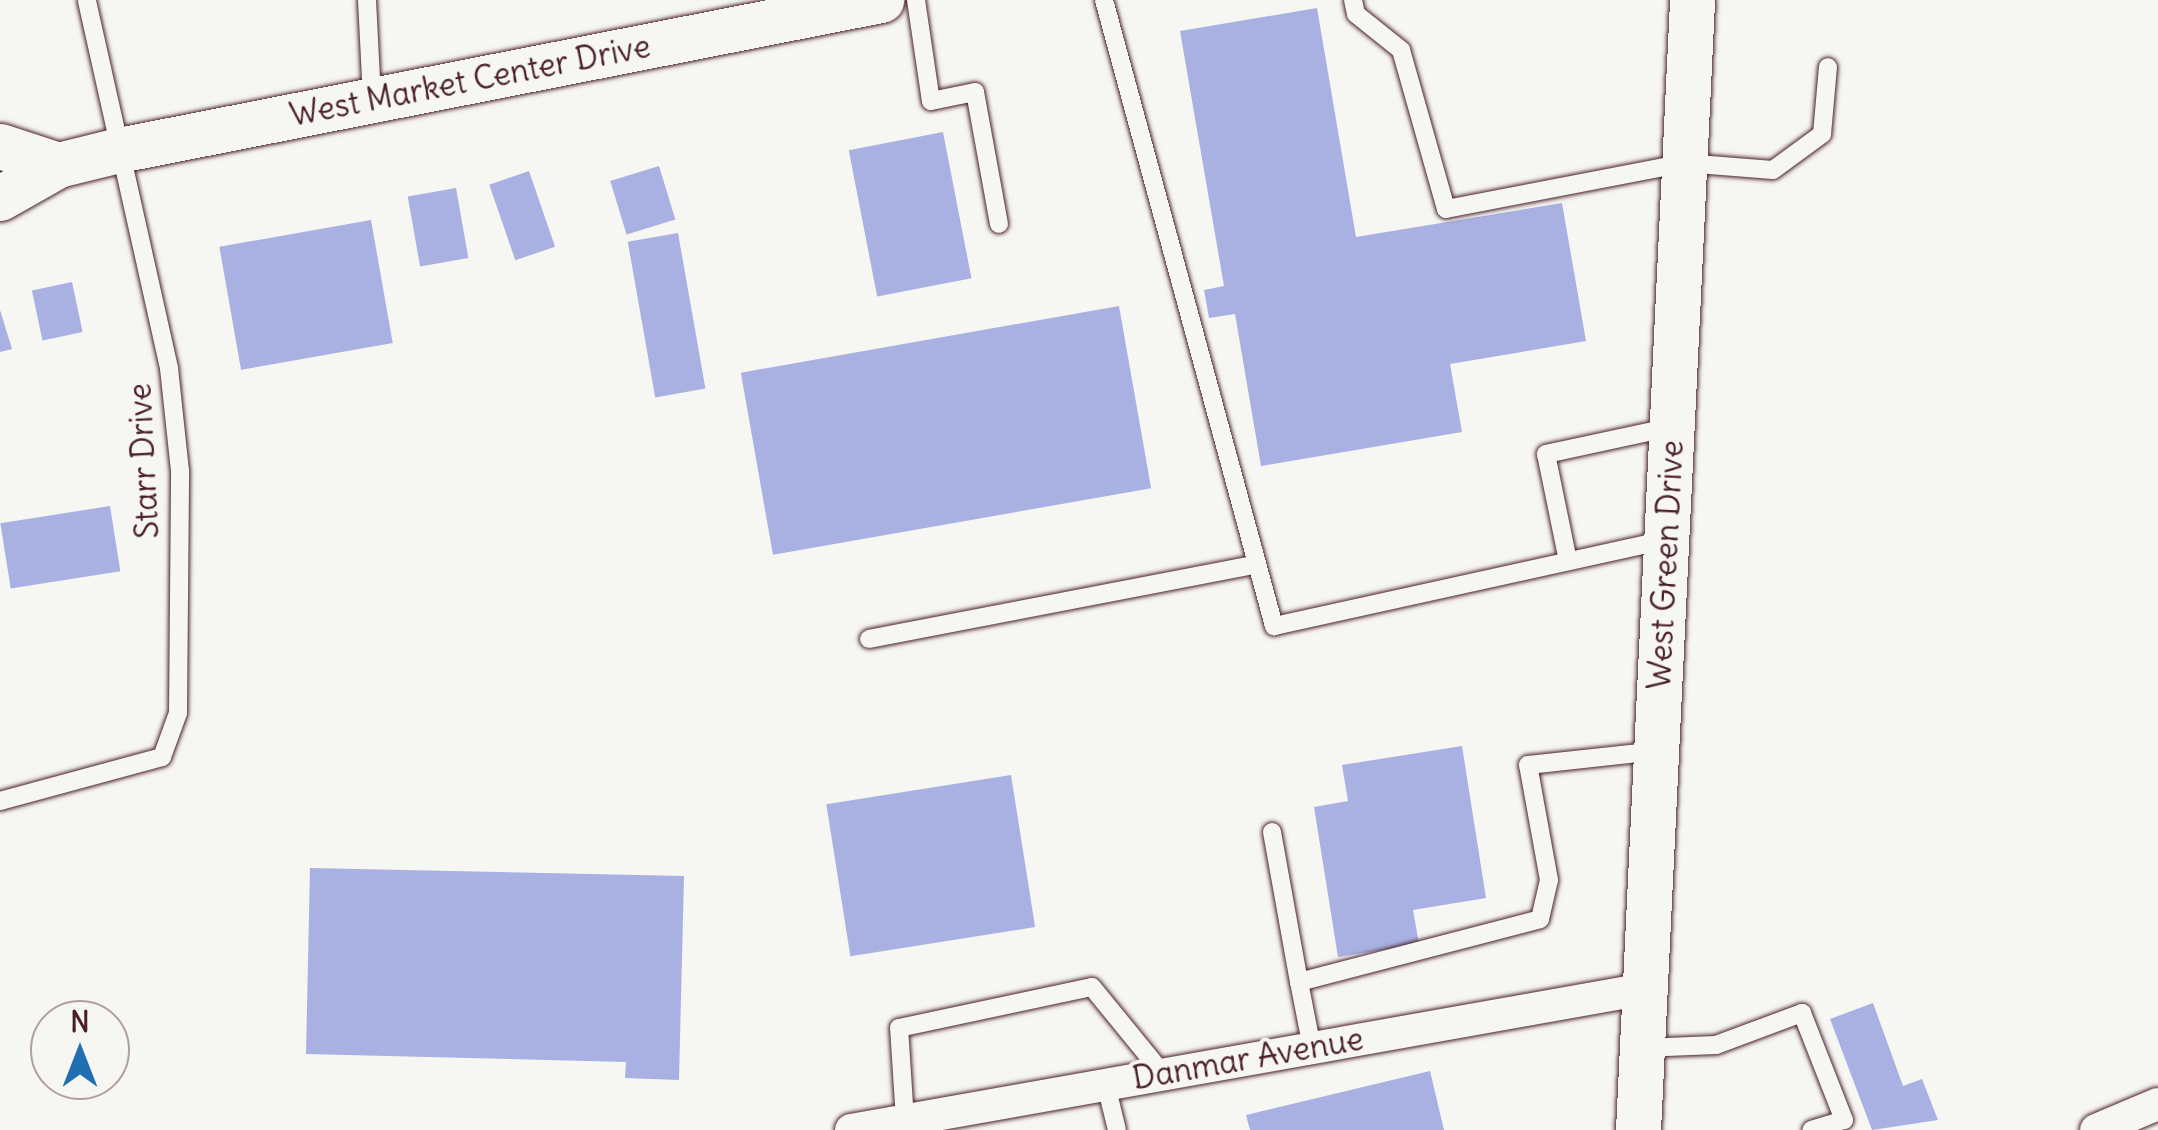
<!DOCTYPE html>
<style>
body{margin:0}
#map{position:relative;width:2158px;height:1130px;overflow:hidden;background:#f6f6f2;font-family:Delius,sans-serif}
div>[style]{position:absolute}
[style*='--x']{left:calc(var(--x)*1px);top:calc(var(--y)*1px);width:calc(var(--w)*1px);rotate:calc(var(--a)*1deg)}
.building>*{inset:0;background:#a8b1e1;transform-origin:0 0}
.roads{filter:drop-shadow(0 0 2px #4a1f2b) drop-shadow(0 0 2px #4a1f2b)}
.lane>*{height:18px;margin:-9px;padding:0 9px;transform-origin:9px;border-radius:9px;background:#f6f6f2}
.street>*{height:32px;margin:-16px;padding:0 16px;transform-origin:16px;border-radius:16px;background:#f6f6f2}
.secondary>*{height:45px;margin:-22.5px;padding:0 22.5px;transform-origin:22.5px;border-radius:22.5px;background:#f6f6f2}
span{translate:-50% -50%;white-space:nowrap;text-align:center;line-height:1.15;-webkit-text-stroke:8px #f6f6f2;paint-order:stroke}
.street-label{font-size:32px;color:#4a1f2b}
.north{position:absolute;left:30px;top:1000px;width:100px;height:100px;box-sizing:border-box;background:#f6f6f2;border:2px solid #b1a0a2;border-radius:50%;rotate:0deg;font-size:28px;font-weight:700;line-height:40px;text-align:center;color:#4a1f2b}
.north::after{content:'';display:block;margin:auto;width:35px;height:45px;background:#1f6fb2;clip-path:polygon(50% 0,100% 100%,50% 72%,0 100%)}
</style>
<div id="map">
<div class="building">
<i style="clip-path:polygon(1317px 8px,1356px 237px,1562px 203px,1586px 341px,1450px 364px,1462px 432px,1261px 466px,1235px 314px,1209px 318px,1204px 290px,1224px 286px,1180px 31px)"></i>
<i style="left:943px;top:132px;width:149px;height:96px;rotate:79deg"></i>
<i style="left:659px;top:166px;width:56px;height:51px;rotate:73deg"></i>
<i style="left:529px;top:171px;width:80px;height:42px;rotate:71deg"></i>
<i style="left:456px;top:188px;width:71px;height:49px;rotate:80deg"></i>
<i style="left:371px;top:220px;width:125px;height:154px;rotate:80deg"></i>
<i style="left:678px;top:233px;width:158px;height:51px;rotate:80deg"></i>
<i style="left:72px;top:282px;width:51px;height:41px;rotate:78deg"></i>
<i style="left:1119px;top:306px;width:185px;height:384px;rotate:80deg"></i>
<i style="clip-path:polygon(0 310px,12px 349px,0 352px)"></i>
<i style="left:110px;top:506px;width:66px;height:111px;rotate:81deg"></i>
<i style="clip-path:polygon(1462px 746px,1486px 898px,1413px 910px,1419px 944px,1338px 957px,1314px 807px,1348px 801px,1342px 765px)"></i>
<i style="left:1011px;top:775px;width:154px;height:187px;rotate:81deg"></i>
<i style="clip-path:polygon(310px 868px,684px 876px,679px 1080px,625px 1078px,626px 1062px,306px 1054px)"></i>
<i style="clip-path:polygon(1873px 1003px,1903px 1086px,1922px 1079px,1938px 1120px,1872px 1130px,1830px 1019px)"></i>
<i style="clip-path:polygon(1430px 1071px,1444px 1130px,1250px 1130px,1246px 1115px)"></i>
</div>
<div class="roads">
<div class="lane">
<i style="--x:367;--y:0;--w:100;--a:87.1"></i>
<i style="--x:916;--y:0;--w:102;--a:81.6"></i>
<i style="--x:931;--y:101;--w:45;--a:-11.6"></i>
<i style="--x:975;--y:92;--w:134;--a:79.7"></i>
<i style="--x:1104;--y:0;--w:649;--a:74.81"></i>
<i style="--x:1274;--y:626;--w:400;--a:-12.4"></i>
<i style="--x:1353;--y:0;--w:14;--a:78"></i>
<i style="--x:1356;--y:14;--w:58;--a:38.7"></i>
<i style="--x:1401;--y:50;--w:165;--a:74.2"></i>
<i style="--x:1446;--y:209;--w:242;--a:-10.9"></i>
<i style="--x:1684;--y:163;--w:89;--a:4.5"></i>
<i style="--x:1773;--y:170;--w:61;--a:-36.3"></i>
<i style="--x:1822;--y:134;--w:67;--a:-84.9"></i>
<i style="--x:1568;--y:561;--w:109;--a:-101.6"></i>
<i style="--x:1546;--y:454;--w:129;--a:-12.1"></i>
<i style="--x:869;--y:639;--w:395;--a:-10.9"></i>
<i style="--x:0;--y:801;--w:168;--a:-15.2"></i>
<i style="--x:162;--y:757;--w:47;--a:-70"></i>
<i style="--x:178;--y:713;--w:242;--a:-89.5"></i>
<i style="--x:180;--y:471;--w:104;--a:-96.1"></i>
<i style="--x:169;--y:368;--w:377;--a:-102.6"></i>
<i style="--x:1272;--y:832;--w:152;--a:79.8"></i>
<i style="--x:1312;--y:1048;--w:67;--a:-101.1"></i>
<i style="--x:1299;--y:982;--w:249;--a:-14.6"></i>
<i style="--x:1540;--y:919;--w:40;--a:-77"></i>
<i style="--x:1549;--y:880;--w:117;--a:-100.3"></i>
<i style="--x:1528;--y:765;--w:129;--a:-6.2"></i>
<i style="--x:1642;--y:1048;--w:74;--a:-2.3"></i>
<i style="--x:1716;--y:1045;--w:92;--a:-20.4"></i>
<i style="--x:1802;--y:1013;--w:115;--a:68.6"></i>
<i style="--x:1844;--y:1120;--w:34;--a:163"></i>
<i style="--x:1106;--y:1085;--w:46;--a:76.3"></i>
<i style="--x:905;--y:1120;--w:92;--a:-93.7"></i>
<i style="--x:899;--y:1028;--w:197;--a:-12"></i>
<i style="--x:1092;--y:987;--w:112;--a:50.8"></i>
</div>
<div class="street">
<i style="--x:851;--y:1130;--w:806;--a:-10.07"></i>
<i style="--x:2096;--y:1130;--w:67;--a:-22.8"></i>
</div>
<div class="secondary">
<i style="--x:0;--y:146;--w:61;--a:18.1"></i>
<i style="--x:0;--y:198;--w:67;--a:-29.6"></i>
<i style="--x:58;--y:165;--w:63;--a:-13.8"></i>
<i style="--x:119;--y:150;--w:777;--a:-11.14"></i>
<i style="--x:1638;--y:1130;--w:1131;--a:-87.26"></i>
</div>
</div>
<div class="street-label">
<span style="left:470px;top:81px;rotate:-11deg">West Market Center Drive</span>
<span style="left:144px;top:461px;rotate:-93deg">Starr Drive</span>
<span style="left:1666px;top:565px;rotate:-87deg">West Green Drive</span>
<span style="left:1248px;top:1059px;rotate:-10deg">Danmar Avenue</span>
</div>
<div class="north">N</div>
</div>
